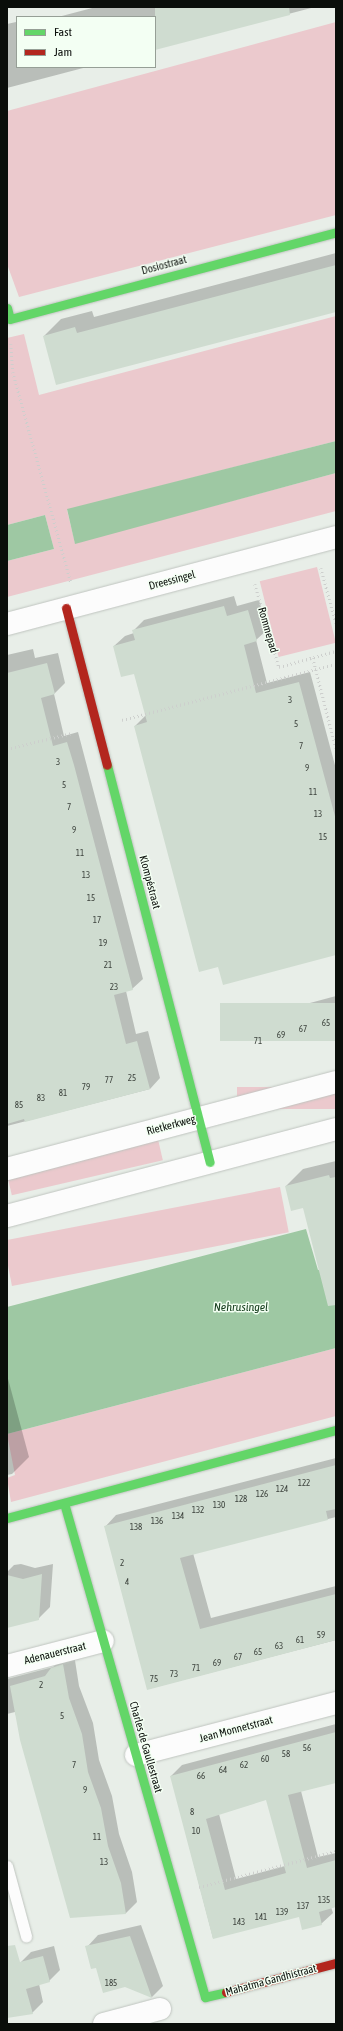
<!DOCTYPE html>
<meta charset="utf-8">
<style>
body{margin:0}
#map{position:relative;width:343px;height:2031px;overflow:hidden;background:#e8eee8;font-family:"Asap Condensed",sans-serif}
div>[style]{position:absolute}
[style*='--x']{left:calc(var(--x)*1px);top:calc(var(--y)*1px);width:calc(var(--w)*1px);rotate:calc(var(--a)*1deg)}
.green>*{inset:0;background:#ebc9cd;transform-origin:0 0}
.water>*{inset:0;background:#9ec8a3}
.shadow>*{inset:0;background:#0003}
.building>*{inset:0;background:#cfdcd0;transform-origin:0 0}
.path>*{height:2.5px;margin-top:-1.25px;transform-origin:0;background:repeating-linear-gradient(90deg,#cdcfcd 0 1px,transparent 0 4px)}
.roads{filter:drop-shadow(0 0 1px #bfc4bf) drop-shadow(0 0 1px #bfc4bf)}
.lane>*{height:11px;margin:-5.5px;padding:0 5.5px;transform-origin:5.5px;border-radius:5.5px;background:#fcfcfc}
.street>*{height:22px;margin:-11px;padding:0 11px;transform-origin:11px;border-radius:11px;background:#fcfcfc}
.fast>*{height:9px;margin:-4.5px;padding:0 4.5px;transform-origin:4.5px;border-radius:4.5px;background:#63d668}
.jam>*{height:9px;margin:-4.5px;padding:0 4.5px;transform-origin:4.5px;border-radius:4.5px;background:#b3261e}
span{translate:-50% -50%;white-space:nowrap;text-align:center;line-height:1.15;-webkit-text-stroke:3px #f3fff3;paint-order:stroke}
.number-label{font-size:9px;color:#3c423c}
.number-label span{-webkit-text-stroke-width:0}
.street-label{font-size:11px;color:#0a0e0a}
.water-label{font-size:12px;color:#103918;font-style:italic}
.frame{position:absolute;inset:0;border:8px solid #0a0e0a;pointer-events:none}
.legend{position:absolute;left:16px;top:16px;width:140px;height:52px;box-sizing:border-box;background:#f3fff3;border:1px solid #969f96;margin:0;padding:5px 7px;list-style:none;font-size:12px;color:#0a0e0a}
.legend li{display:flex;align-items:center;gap:8px;height:20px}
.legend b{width:20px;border:1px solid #969f96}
</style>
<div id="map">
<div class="green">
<i style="clip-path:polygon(336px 22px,336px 215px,19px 297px,7px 264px,7px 111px)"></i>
<i style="clip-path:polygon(336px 316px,336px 441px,67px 510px,75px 543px,336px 473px,336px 511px,7px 597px,7px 561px,54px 549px,45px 515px,7px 525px,7px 338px,24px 334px,39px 395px)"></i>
<i style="left:317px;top:567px;width:78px;height:59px;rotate:76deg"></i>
<i style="left:336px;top:1087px;width:22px;height:99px;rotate:90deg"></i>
<i style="left:157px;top:1135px;width:26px;height:155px;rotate:77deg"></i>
<i style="left:280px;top:1187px;width:46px;height:282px;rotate:79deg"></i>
<i style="clip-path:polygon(336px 1348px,336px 1416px,11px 1502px,7px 1478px,15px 1475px,7px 1434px)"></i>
</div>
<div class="water">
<i style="clip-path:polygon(336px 441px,336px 473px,75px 544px,67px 509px)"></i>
<i style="clip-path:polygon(45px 515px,54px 549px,7px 561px,7px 525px)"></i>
<i style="clip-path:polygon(306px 1229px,318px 1270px,336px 1266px,336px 1348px,7px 1434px,7px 1307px)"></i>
</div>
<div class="shadow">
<i style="clip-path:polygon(96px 7px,315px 7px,155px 49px,155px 17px,58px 17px)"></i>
<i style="clip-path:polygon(16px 22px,17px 67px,87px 67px,7px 88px,7px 24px)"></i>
<i style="clip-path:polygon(336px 253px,336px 311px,44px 336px,61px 319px,92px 311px,94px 317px)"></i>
<i style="clip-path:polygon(234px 596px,237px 606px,259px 600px,267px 630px,256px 640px,267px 683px,310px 672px,336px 769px,336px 954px,219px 966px,135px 726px,146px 715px,135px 672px,114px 646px,125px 636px,134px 633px,134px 630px,144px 620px)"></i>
<i style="clip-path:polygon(33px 649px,35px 658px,58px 653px,65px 683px,54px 694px,64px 736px,78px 732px,143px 979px,132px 989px,126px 991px,136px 1034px,148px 1031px,160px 1078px,150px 1089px,7px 1126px,7px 655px)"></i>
<i style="clip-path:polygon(336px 996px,336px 1040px,225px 1033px,235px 1023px)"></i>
<i style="clip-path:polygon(336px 1161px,336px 1264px,303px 1207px,286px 1186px,303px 1169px)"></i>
<i style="clip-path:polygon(7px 1375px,29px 1457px,12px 1474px,7px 1475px)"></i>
<i style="clip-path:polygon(336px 1458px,336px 1517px,193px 1553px,211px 1618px,336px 1586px,336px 1640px,148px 1689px,105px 1527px,116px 1515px)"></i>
<i style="clip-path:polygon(21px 1564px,35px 1568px,53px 1564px,50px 1607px,38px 1619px,7px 1627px,7px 1572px,14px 1565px)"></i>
<i style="clip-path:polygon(74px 1654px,79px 1686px,93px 1723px,99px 1760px,112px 1796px,119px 1834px,132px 1872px,137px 1902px,126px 1913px,71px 1917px,15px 1712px,7px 1714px,7px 1679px,53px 1667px,63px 1657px)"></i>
<i style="clip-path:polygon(evenodd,336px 1724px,336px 1782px,301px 1791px,318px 1857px,336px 1853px,336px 1906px,331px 1907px,333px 1913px,321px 1924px,299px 1916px,213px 1938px,171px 1776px,182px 1765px,336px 1724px,267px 1799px,285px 1866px,236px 1879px,219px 1814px,267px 1799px)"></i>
<i style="clip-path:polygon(141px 1925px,163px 1986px,152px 1997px,125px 1986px,97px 1967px,87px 1947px,98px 1935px)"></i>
<i style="clip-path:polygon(54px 1946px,60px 1970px,49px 1981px,39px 1984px,43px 2002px,32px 2013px,7px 2017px,7px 1966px,21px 1962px,31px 1952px)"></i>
</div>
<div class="building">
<i style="clip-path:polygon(155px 7px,289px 7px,290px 15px,155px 50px)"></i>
<i style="clip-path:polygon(336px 265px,336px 312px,56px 385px,43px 336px,75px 327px,77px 333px)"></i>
<i style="clip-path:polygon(224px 606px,227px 616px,248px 610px,257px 641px,244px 645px,256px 693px,299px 682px,336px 820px,336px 955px,223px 985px,218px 967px,199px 972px,134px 726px,147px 722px,134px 674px,121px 677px,113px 646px,135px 640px,132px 630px)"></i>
<i style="clip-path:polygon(47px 663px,55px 694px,41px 698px,53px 746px,67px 742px,74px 765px,133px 990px,114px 995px,126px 1044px,137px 1041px,150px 1089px,25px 1122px,24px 1119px,7px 1124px,7px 673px)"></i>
<i style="left:336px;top:1003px;width:38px;height:116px;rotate:90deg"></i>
<i style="clip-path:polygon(329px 1175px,330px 1178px,336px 1177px,336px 1305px,328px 1306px,303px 1208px,291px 1211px,285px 1186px)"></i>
<i style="clip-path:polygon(336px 1465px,336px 1509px,326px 1511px,328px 1520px,180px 1558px,200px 1629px,336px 1594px,336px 1640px,147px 1690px,104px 1526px)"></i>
<i style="clip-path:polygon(42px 1574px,39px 1620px,7px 1628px,7px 1575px,23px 1579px)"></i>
<i style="clip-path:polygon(63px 1664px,69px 1698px,82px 1734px,88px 1772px,101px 1808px,108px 1846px,121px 1883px,126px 1914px,70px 1918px,20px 1740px,10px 1686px,45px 1676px,51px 1668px)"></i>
<i style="clip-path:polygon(evenodd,336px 1732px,336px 1783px,288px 1795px,307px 1868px,336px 1860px,336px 1907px,319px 1912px,322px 1925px,302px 1930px,299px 1917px,213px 1939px,170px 1776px,336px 1732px,266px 1800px,286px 1873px,225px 1890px,206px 1819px,266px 1800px)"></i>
<i style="clip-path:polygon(130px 1936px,152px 1998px,125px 1987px,103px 1993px,96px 1968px,91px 1969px,85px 1946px)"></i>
<i style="clip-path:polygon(15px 1945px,20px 1962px,43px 1956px,50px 1982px,26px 1989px,33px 2014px,7px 2018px,7px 1946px)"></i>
</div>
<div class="path">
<i style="--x:11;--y:344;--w:28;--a:86"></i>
<i style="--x:13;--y:372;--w:218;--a:74.6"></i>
<i style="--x:321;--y:568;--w:57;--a:74.7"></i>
<i style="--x:255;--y:584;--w:86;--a:73.9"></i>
<i style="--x:279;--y:667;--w:59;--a:-15.7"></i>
<i style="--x:313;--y:658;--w:93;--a:75.7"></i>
<i style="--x:122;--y:720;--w:221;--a:-14.7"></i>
<i style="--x:7;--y:749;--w:67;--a:-13.8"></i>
<i style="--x:199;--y:1887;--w:142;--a:-14.7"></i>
</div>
<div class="roads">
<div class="lane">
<i style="--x:7;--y:1866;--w:73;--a:74.8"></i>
</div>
<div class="street">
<i style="--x:7;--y:624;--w:340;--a:-14.8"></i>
<i style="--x:7;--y:1169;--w:340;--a:-14.8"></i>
<i style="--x:7;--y:1216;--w:340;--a:-14.8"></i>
<i style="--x:7;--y:1666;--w:99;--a:-14.6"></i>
<i style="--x:136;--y:1755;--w:207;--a:-14.6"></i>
<i style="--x:104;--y:2024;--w:58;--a:-15"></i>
</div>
<div class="fast">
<i style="--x:7;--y:308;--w:11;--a:75"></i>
<i style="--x:10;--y:319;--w:337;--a:-14.9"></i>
<i style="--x:107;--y:765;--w:410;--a:75.5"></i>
<i style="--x:64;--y:1503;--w:514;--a:74.07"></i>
<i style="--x:205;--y:1997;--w:22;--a:-13"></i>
<i style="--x:7;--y:1518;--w:341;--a:-15"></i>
</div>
<div class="jam">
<i style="--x:66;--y:608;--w:162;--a:75.4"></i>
<i style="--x:226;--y:1992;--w:114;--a:-14.8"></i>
</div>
</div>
<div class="number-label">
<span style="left:290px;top:700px">3</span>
<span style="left:296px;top:724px">5</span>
<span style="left:301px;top:746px">7</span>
<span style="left:58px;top:762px">3</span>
<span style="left:307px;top:768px">9</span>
<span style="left:64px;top:785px">5</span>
<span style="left:313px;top:792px">11</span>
<span style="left:69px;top:807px">7</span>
<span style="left:318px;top:814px">13</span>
<span style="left:74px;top:830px">9</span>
<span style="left:323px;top:837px">15</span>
<span style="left:80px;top:853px">11</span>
<span style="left:86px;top:875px">13</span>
<span style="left:91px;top:898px">15</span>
<span style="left:97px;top:920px">17</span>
<span style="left:103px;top:943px">19</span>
<span style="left:108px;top:965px">21</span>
<span style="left:114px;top:987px">23</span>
<span style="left:326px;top:1023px">65</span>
<span style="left:303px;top:1029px">67</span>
<span style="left:281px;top:1035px">69</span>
<span style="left:258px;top:1041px">71</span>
<span style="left:132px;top:1078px">25</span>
<span style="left:109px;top:1080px">77</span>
<span style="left:86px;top:1087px">79</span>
<span style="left:63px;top:1093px">81</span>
<span style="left:41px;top:1098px">83</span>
<span style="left:19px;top:1105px">85</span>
<span style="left:304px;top:1483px">122</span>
<span style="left:282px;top:1489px">124</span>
<span style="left:262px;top:1494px">126</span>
<span style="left:241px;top:1499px">128</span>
<span style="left:219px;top:1505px">130</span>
<span style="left:198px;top:1510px">132</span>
<span style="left:178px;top:1516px">134</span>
<span style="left:157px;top:1521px">136</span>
<span style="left:136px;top:1527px">138</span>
<span style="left:122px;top:1563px">2</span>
<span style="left:127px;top:1582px">4</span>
<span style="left:321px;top:1635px">59</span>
<span style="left:300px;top:1640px">61</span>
<span style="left:279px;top:1646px">63</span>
<span style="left:258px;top:1652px">65</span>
<span style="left:238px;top:1657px">67</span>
<span style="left:217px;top:1663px">69</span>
<span style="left:196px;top:1668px">71</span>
<span style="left:174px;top:1674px">73</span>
<span style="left:154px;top:1679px">75</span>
<span style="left:41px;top:1685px">2</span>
<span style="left:62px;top:1716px">5</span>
<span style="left:307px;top:1748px">56</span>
<span style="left:286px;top:1754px">58</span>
<span style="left:265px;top:1759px">60</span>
<span style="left:74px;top:1765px">7</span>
<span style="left:244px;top:1765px">62</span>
<span style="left:223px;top:1770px">64</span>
<span style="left:201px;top:1776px">66</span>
<span style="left:85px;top:1790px">9</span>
<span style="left:192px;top:1812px">8</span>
<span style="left:196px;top:1831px">10</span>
<span style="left:97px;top:1837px">11</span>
<span style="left:104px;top:1862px">13</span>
<span style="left:324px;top:1900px">135</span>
<span style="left:303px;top:1906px">137</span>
<span style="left:282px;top:1912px">139</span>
<span style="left:261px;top:1917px">141</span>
<span style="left:239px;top:1922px">143</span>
<span style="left:111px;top:1983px">185</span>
</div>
<div class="street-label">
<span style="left:164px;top:265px;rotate:-15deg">Dosiostraat</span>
<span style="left:172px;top:580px;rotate:-15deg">Dreessingel</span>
<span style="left:268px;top:630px;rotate:74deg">Rommepad</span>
<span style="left:150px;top:882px;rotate:75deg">Klompéstraat</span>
<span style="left:171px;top:1125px;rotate:-15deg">Rietkerkweg</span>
<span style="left:55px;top:1653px;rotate:-14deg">Adenauerstraat</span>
<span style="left:236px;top:1729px;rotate:-15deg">Jean Monnetstraat</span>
<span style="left:146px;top:1747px;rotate:74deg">Charles de Gaullestraat</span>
<span style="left:271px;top:1980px;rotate:-15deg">Mahatma Gandhistraat</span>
</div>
<div class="water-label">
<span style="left:241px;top:1308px">Nehrusingel</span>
</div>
<div class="frame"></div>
<ul class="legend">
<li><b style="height:5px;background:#63d668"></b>Fast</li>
<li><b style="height:5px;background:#b3261e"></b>Jam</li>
</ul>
</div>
